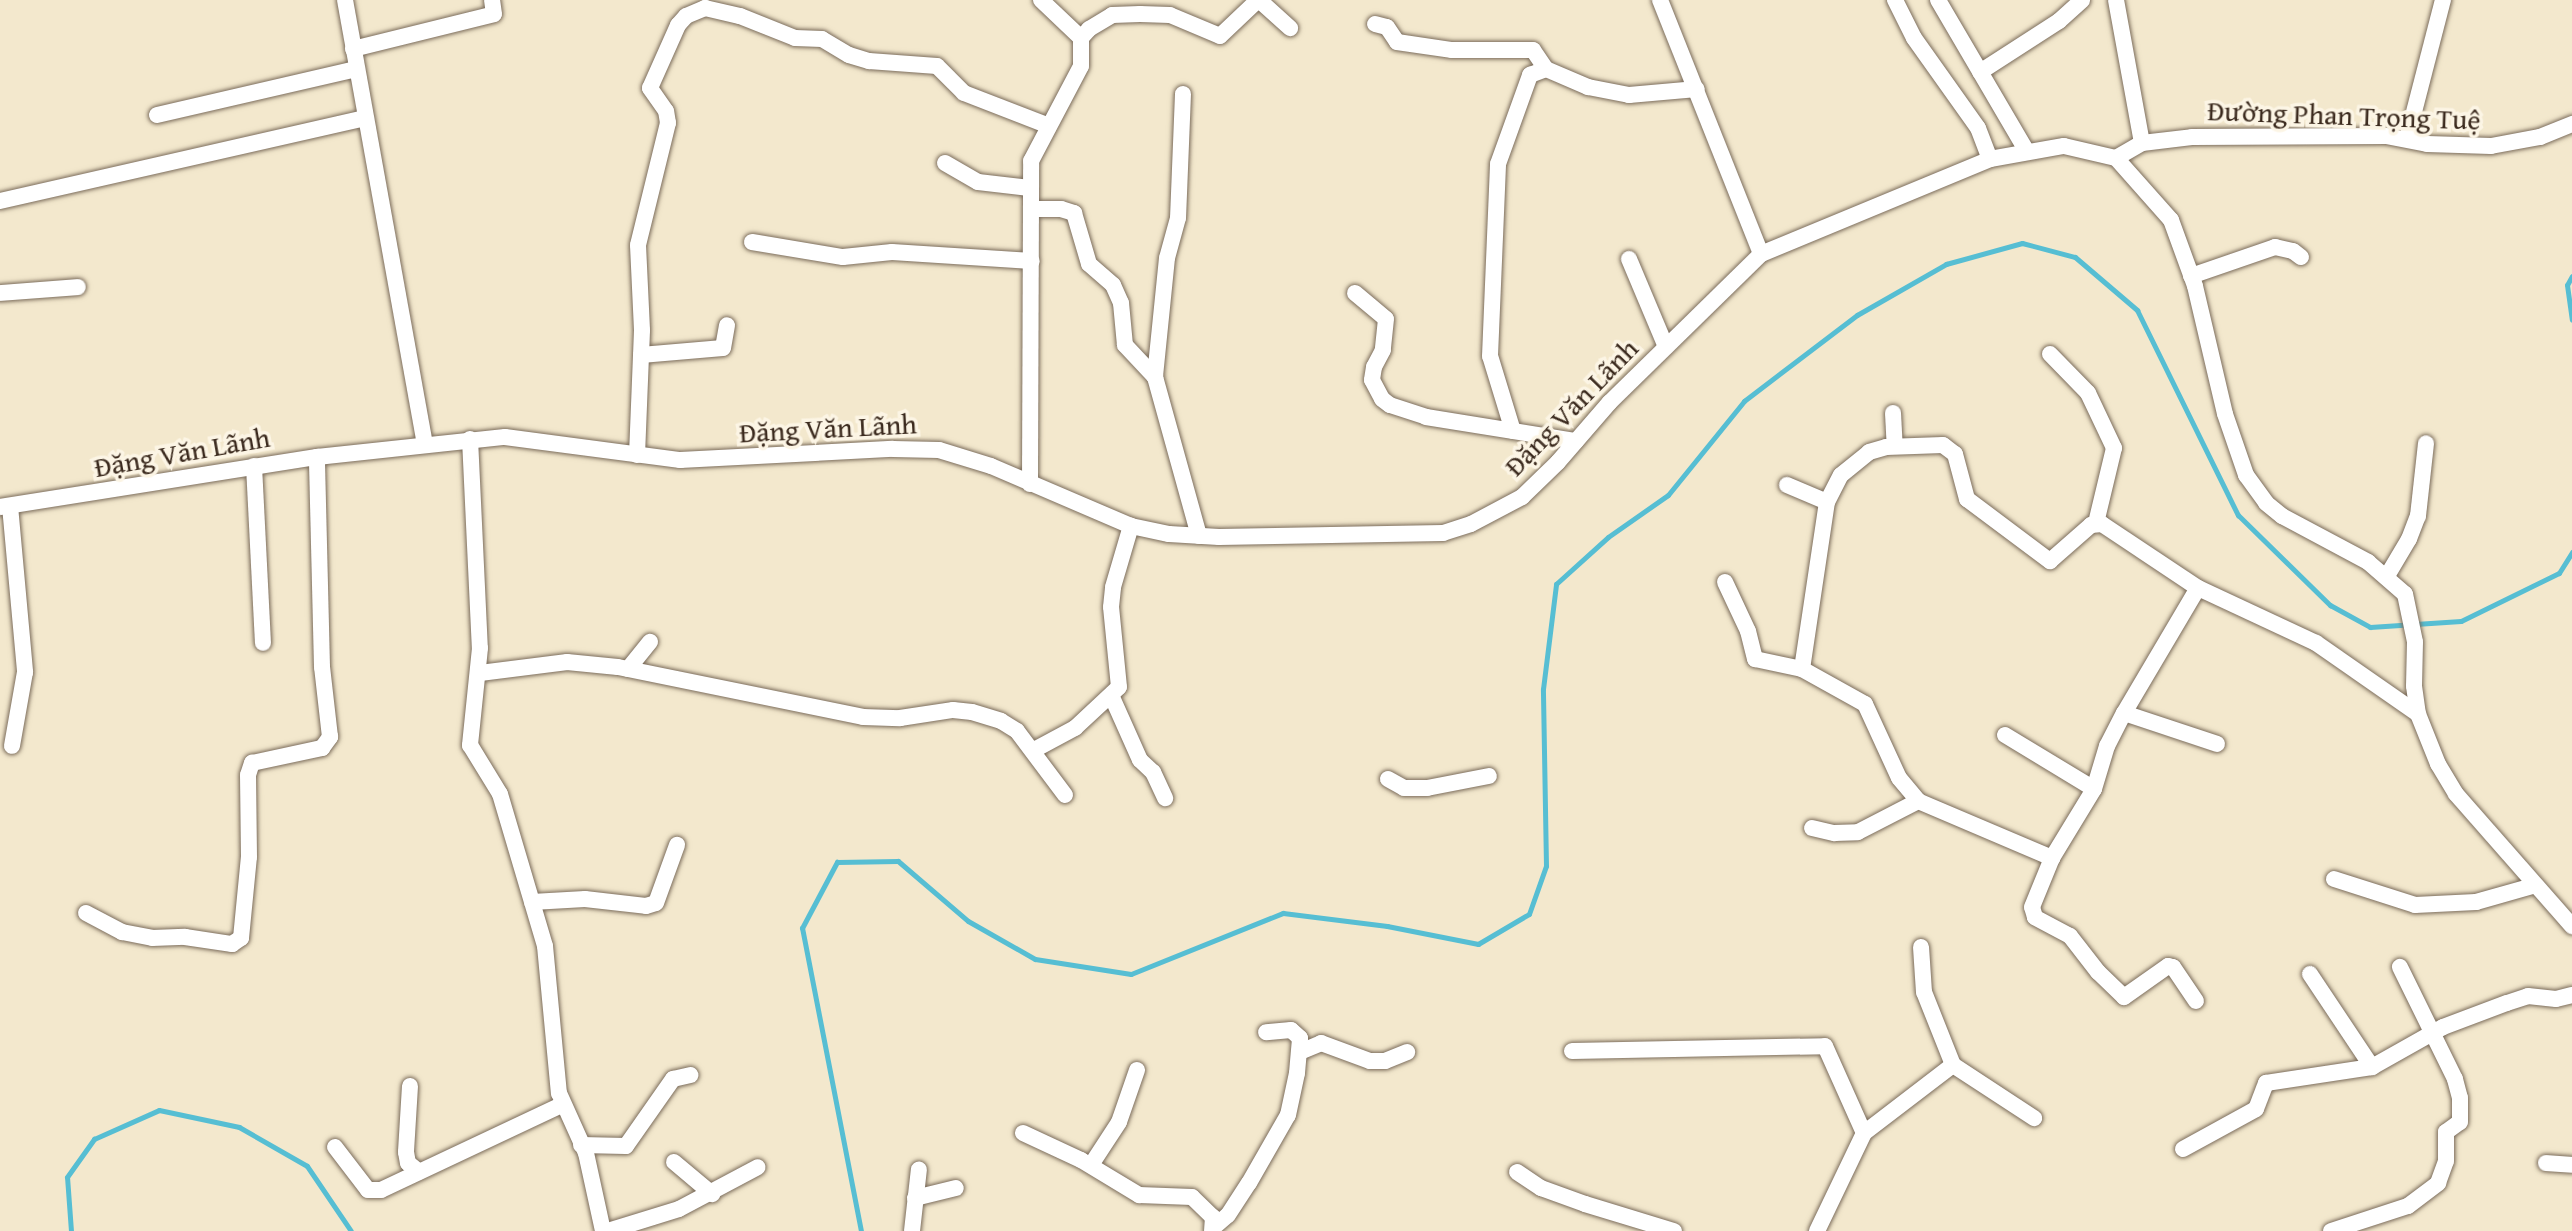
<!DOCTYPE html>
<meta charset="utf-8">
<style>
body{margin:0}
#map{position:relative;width:2572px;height:1231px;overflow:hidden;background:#f3e8cd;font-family:"Gentium Book Plus",serif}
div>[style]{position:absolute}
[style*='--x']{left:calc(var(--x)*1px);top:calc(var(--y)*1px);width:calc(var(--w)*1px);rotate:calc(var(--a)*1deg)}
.stream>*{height:5px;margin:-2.5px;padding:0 2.5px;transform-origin:2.5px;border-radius:2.5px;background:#56bed3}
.roads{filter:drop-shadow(0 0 2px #7b6c5b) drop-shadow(0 0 2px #7b6c5b)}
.minor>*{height:16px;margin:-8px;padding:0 8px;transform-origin:8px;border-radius:8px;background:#fff}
span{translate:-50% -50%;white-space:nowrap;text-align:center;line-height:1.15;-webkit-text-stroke:7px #fcf5e5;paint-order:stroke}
.street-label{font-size:28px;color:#3b2a1e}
</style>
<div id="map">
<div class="stream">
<i style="--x:2572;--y:276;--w:10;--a:119"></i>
<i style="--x:2567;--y:285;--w:35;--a:82"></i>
<i style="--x:71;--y:1231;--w:54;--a:-94.2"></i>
<i style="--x:67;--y:1177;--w:47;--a:-54.6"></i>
<i style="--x:94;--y:1139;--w:71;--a:-24"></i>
<i style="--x:159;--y:1110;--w:82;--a:12"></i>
<i style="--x:239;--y:1127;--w:78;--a:29.8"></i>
<i style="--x:307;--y:1166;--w:78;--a:55.9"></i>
<i style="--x:861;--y:1231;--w:309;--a:-101"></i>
<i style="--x:802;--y:928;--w:75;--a:-62.1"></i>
<i style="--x:837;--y:862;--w:61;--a:-0.9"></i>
<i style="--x:898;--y:861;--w:92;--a:40.6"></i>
<i style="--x:968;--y:921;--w:77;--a:29.6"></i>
<i style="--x:1035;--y:959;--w:97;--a:8.9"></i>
<i style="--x:1131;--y:974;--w:164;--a:-21.9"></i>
<i style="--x:1283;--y:913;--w:105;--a:7.1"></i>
<i style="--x:1387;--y:926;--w:93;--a:11.2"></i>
<i style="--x:1478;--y:944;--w:59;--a:-30.5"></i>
<i style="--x:1529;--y:914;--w:51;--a:-70.5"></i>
<i style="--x:1546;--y:866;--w:177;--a:-91"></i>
<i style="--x:1543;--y:689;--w:106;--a:-82.9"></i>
<i style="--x:1556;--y:584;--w:70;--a:-42.1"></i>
<i style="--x:1608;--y:537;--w:73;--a:-35"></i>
<i style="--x:1668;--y:495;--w:121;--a:-51"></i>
<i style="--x:1744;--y:401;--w:142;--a:-37.3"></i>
<i style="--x:1857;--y:315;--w:103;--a:-29.8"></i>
<i style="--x:1946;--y:264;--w:79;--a:-15.4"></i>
<i style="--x:2022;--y:243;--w:55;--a:14.8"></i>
<i style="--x:2075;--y:257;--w:82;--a:40.5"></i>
<i style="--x:2137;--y:310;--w:229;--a:63.8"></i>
<i style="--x:2238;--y:515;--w:129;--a:44.4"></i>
<i style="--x:2330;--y:605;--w:46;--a:28.8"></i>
<i style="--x:2370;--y:627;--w:91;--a:-3.8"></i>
<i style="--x:2461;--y:621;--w:109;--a:-26.1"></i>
<i style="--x:2559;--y:573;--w:25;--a:-58"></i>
</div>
<div class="roads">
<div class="minor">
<i style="--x:345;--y:0;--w:450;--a:79.8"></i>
<i style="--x:1041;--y:0;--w:55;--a:43.5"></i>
<i style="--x:1259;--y:0;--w:42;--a:42.1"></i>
<i style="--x:1660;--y:0;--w:273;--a:68.3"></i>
<i style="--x:1895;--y:0;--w:42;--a:63.4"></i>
<i style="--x:1914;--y:38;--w:110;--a:54.6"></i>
<i style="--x:1978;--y:128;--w:33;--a:69"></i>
<i style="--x:1938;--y:0;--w:174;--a:59.6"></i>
<i style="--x:2116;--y:0;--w:145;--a:79.7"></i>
<i style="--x:1375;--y:24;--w:12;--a:14"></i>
<i style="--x:1387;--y:27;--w:18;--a:56"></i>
<i style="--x:1397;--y:42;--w:56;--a:8.3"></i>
<i style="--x:1452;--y:50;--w:81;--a:0"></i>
<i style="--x:1533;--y:50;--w:23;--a:56"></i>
<i style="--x:1546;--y:69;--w:46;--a:23.2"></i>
<i style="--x:1588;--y:87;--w:42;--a:11"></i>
<i style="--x:1629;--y:95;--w:68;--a:-5"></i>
<i style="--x:353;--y:49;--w:145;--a:-13.9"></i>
<i style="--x:494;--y:14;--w:14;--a:-98"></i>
<i style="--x:1980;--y:72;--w:94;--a:-32.8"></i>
<i style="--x:2059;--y:21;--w:31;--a:-42"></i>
<i style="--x:1183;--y:94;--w:124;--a:92.3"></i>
<i style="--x:1178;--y:218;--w:41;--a:105.4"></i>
<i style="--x:1167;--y:258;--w:120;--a:95.8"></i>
<i style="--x:1155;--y:377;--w:165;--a:74.5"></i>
<i style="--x:157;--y:115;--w:205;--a:-13"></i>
<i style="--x:2407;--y:139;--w:144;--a:-75.5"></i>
<i style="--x:2116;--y:158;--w:30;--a:-30"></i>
<i style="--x:2142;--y:143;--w:50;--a:-6.8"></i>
<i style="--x:2192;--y:137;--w:194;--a:-0.3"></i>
<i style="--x:2386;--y:136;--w:42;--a:11"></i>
<i style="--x:2427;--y:144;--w:64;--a:1.8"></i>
<i style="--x:2491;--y:146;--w:50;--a:-10.4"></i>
<i style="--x:2540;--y:137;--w:35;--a:-22"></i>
<i style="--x:945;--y:163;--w:38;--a:30"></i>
<i style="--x:978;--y:182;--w:52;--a:6.6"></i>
<i style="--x:0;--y:201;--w:375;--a:-12.8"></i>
<i style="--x:1031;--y:209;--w:30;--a:0"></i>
<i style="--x:1061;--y:209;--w:14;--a:17"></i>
<i style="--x:1074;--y:213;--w:53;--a:73.6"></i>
<i style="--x:1089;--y:264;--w:32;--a:41"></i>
<i style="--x:1113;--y:285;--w:20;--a:66"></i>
<i style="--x:1121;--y:303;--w:42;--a:84.6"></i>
<i style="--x:1125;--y:345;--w:44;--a:46.8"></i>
<i style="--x:752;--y:242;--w:92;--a:9.4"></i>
<i style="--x:843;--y:257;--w:49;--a:-5.8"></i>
<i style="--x:892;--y:252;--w:140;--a:3.7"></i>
<i style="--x:1629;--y:259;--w:95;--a:67.2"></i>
<i style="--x:2191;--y:276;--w:89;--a:-19"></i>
<i style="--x:2275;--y:247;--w:18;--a:13"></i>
<i style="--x:2293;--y:251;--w:10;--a:37"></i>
<i style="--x:0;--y:293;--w:78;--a:-4.4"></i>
<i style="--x:1355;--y:293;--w:40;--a:40"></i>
<i style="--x:1386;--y:319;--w:31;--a:96"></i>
<i style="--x:1383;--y:350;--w:19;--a:118"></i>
<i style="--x:1374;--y:367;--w:13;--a:99"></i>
<i style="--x:1372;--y:380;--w:21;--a:62"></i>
<i style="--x:1382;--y:399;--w:10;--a:37"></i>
<i style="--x:1390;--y:405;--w:38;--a:18"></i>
<i style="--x:1426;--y:417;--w:152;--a:9.1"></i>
<i style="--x:2050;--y:354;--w:54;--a:45.7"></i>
<i style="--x:2088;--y:393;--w:61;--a:64.7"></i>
<i style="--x:2114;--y:448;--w:77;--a:103.5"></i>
<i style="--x:641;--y:355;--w:82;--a:-4.9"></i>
<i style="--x:723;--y:348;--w:23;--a:-80"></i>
<i style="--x:1893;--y:413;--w:33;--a:87"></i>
<i style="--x:1513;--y:431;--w:78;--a:-107"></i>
<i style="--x:1490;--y:356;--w:192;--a:-87.6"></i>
<i style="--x:1498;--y:164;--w:95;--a:-70.2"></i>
<i style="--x:1530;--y:75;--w:17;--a:-21"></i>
<i style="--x:470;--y:439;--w:209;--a:87.3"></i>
<i style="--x:480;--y:648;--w:98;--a:95.9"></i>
<i style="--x:470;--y:745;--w:57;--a:58.5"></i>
<i style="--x:500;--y:794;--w:159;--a:73.5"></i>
<i style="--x:545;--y:946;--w:148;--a:84.6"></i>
<i style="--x:559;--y:1093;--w:66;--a:65.8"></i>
<i style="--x:586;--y:1153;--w:80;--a:77.7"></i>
<i style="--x:637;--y:455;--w:125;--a:-87.7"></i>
<i style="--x:642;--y:330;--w:85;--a:-92.7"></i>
<i style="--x:638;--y:245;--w:126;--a:-76.2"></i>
<i style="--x:668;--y:123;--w:12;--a:-99"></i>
<i style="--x:666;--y:111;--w:28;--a:-125"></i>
<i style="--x:650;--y:88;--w:69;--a:-66"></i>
<i style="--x:678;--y:25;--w:12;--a:-48"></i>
<i style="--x:686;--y:16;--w:21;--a:-23"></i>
<i style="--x:705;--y:8;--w:36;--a:13"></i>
<i style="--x:740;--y:16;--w:59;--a:21.8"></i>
<i style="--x:795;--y:38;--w:27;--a:2"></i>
<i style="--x:822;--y:39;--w:31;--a:31"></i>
<i style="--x:849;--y:55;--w:21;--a:17"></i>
<i style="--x:869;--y:61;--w:68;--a:4.2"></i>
<i style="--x:937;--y:66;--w:38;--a:45"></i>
<i style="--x:964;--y:93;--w:91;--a:21.2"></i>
<i style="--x:254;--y:466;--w:177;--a:87.1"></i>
<i style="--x:1030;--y:484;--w:323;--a:-89.8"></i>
<i style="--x:1031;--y:161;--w:107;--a:-62.2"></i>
<i style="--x:1081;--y:66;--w:28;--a:-90"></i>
<i style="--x:1081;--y:38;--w:12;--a:-48"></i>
<i style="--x:1089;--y:29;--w:27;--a:-31"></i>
<i style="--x:1112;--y:15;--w:28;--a:-2"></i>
<i style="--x:1140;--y:14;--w:30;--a:2"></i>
<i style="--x:1170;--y:15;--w:54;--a:22.8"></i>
<i style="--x:1220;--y:36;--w:52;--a:-43.5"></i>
<i style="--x:1787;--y:485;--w:43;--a:23"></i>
<i style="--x:10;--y:506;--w:167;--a:84.8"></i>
<i style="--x:25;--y:672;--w:75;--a:100"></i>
<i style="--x:0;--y:507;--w:321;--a:-9"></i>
<i style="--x:317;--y:457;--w:189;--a:-6.1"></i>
<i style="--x:505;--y:437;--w:177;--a:7.5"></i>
<i style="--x:680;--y:460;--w:213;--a:-3"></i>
<i style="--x:893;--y:449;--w:46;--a:1.2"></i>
<i style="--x:939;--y:450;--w:54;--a:17.1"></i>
<i style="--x:991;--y:466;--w:152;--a:23.2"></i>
<i style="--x:1131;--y:526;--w:39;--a:12"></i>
<i style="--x:1169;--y:534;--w:50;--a:3.4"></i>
<i style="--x:1219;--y:537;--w:224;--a:-1"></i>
<i style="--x:1443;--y:533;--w:29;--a:-18"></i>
<i style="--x:1471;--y:524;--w:58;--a:-27.9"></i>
<i style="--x:1522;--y:497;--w:50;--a:-44.2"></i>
<i style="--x:1558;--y:462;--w:79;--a:-49.1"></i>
<i style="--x:1610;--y:402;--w:211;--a:-44.4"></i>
<i style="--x:1761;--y:254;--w:248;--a:-22.5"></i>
<i style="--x:1990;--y:159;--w:75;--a:-10"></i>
<i style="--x:2064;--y:146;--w:53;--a:13"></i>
<i style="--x:2116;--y:158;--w:83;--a:48.4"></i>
<i style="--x:2171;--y:220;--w:70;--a:70"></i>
<i style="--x:2195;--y:286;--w:131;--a:76.8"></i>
<i style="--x:2225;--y:414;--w:65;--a:71"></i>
<i style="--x:2246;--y:475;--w:34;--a:54"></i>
<i style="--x:2266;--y:503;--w:21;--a:39"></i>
<i style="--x:2282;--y:516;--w:98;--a:28.1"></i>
<i style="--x:2368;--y:562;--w:49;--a:40.9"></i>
<i style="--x:2405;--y:594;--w:49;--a:78.2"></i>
<i style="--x:2415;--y:642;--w:44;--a:91.3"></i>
<i style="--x:2414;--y:686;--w:28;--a:82"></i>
<i style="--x:2418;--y:714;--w:54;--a:68.2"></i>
<i style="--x:2438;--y:764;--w:35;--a:59"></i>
<i style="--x:2456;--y:794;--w:176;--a:48.7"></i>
<i style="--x:2387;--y:576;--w:43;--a:-59.3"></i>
<i style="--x:2409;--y:539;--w:25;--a:-69"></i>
<i style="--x:2418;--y:516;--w:73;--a:-83.7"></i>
<i style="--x:1725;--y:582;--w:54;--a:64.9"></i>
<i style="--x:1748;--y:631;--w:29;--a:76"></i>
<i style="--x:1755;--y:659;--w:48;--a:12"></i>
<i style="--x:1802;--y:669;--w:72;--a:29.1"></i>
<i style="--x:1865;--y:704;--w:81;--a:65.3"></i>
<i style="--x:1899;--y:778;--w:30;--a:50"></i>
<i style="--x:1918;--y:801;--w:146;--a:23"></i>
<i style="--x:628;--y:669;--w:35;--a:-51"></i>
<i style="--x:1802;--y:669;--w:169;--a:-81.5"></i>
<i style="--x:1827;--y:502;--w:30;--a:-63"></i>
<i style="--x:1841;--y:475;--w:36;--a:-39"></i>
<i style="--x:1869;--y:452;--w:18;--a:-16"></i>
<i style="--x:1886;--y:447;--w:57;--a:-2"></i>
<i style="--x:1943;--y:445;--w:15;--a:37"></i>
<i style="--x:1955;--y:454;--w:47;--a:75.1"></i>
<i style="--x:1967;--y:499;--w:104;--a:36.8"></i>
<i style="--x:2050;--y:561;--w:55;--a:-41.3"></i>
<i style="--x:2091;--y:525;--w:11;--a:-5"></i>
<i style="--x:2102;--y:524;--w:115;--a:33.7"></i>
<i style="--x:2198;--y:588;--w:130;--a:25"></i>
<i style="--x:2316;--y:643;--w:124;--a:34.8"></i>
<i style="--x:480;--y:673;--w:88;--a:-7.2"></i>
<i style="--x:567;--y:662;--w:51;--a:5.6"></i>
<i style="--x:618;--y:667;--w:250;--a:11.5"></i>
<i style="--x:863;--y:717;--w:37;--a:2"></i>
<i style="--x:900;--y:718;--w:54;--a:-8.6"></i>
<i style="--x:953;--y:710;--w:19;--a:6"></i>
<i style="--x:972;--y:712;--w:30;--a:17"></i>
<i style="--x:1001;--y:721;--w:19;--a:32"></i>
<i style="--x:1017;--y:731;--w:80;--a:53.1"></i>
<i style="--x:1111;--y:695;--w:71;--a:66"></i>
<i style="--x:1140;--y:760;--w:18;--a:43"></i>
<i style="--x:1153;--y:772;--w:29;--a:65"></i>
<i style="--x:2124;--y:713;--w:98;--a:18.4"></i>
<i style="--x:2005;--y:735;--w:104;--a:31.2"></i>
<i style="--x:1034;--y:750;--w:47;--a:-28.2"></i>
<i style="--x:1075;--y:728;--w:60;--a:-43"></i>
<i style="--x:1119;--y:687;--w:80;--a:-95.7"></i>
<i style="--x:1111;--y:607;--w:20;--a:-84"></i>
<i style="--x:1113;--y:587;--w:64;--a:-73.6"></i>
<i style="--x:1388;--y:779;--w:18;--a:29"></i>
<i style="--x:1404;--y:788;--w:23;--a:0"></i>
<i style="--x:1427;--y:788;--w:63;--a:-11"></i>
<i style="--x:1812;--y:828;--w:23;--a:13"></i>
<i style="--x:1834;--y:833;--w:24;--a:-2"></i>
<i style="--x:1858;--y:832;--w:68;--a:-27.3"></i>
<i style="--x:2334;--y:879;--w:85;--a:17.8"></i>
<i style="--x:2415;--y:905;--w:61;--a:-2.8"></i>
<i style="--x:2476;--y:902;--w:62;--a:-15.8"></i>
<i style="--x:532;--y:902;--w:53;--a:-3.2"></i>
<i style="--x:585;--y:899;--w:61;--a:6.5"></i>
<i style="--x:646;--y:906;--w:10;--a:-17"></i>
<i style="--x:656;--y:903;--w:62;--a:-70.1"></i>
<i style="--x:86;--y:913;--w:41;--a:27.8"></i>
<i style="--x:122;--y:932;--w:31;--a:11"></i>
<i style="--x:152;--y:938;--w:33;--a:-2"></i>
<i style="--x:185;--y:937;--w:48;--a:8.5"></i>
<i style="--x:232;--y:944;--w:11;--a:-34"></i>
<i style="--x:241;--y:938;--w:81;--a:-84.4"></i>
<i style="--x:249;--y:857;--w:82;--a:-90.7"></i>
<i style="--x:248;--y:775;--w:13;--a:-72"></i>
<i style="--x:252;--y:763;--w:72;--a:-12.1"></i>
<i style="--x:322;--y:748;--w:14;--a:-54"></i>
<i style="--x:330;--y:737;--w:70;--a:-96.5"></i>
<i style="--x:322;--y:667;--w:210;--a:-91.4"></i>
<i style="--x:1921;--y:947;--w:45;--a:86.2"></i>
<i style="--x:1924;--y:992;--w:79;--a:68.3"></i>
<i style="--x:2310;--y:974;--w:112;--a:56.3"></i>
<i style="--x:2196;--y:1001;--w:41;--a:-124.1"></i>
<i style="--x:2173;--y:967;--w:5;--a:-169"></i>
<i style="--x:2168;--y:966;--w:54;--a:144.8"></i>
<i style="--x:2124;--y:997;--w:36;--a:-136"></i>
<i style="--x:2098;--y:972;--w:46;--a:-127.9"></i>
<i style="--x:2070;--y:936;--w:40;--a:-152"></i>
<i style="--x:2035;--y:917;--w:10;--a:-107"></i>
<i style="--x:2032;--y:907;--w:53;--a:-67.8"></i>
<i style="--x:2052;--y:858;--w:81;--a:-58.7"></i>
<i style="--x:2094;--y:789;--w:45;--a:-73.2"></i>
<i style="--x:2107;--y:746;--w:37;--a:-63"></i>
<i style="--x:2124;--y:713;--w:145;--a:-59.4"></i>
<i style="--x:1572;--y:1051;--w:253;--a:-1.1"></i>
<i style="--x:1825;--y:1046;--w:95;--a:65.9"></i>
<i style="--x:1864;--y:1133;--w:109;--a:115.6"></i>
<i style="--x:1300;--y:1052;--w:23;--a:-23"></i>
<i style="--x:1321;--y:1043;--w:52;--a:20.2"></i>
<i style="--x:1370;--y:1061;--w:15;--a:0"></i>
<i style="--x:1385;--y:1061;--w:24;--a:-22"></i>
<i style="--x:410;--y:1086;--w:66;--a:93.5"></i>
<i style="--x:406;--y:1152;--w:11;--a:80"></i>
<i style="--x:408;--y:1163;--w:14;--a:39"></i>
<i style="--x:1023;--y:1133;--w:64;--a:25"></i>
<i style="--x:1081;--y:1160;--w:68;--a:31.1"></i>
<i style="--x:1139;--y:1195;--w:53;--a:2.2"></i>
<i style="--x:1192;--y:1197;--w:29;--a:44"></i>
<i style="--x:1213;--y:1217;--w:14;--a:94"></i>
<i style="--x:1864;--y:1133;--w:112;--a:-37.4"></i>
<i style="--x:1953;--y:1065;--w:97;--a:33.2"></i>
<i style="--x:581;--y:1145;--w:45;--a:1.3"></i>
<i style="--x:626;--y:1146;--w:82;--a:-55"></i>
<i style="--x:673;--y:1079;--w:18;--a:-13"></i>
<i style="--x:335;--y:1147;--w:54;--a:52.5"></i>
<i style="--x:368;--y:1190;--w:13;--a:0"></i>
<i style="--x:381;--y:1190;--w:200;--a:-25.2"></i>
<i style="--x:2183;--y:1149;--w:83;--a:-28.7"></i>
<i style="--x:2256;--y:1109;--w:28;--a:-69"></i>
<i style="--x:2266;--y:1083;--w:107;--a:-8.6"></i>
<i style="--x:2372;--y:1067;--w:81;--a:-29.4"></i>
<i style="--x:2443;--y:1027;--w:68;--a:-20.6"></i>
<i style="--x:2507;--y:1003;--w:22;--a:-18"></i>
<i style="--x:2528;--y:996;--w:28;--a:6"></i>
<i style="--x:2556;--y:999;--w:16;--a:-14"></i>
<i style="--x:674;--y:1162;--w:50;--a:40.1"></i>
<i style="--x:2546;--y:1163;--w:26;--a:4"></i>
<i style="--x:1091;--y:1165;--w:51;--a:-56.9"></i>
<i style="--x:1119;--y:1122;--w:55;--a:-70.9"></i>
<i style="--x:1517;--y:1172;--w:29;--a:34"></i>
<i style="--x:1541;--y:1188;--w:47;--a:20"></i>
<i style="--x:1585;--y:1204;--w:93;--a:16.9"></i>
<i style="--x:915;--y:1198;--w:42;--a:-13.7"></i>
<i style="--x:1214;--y:1227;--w:18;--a:-41"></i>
<i style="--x:1228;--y:1215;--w:38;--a:-57"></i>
<i style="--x:1249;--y:1183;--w:78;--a:-60.2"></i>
<i style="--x:1288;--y:1115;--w:43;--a:-77.9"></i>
<i style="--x:1297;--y:1073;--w:35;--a:-85"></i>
<i style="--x:1300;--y:1038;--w:12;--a:-138"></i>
<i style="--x:1291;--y:1030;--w:25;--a:175"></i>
<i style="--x:608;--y:1231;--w:74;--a:-17.2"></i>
<i style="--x:679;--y:1209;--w:89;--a:-28"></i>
<i style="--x:912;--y:1231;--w:62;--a:-83.6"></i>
<i style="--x:2331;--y:1231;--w:81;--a:-18"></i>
<i style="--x:2408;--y:1206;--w:38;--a:-37"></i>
<i style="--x:2438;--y:1183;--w:23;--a:-70"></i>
<i style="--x:2446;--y:1161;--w:29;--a:-90"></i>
<i style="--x:2446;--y:1132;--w:17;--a:-36"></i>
<i style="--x:2460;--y:1122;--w:24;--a:-90"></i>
<i style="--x:2460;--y:1098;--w:20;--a:-105"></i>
<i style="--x:2455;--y:1079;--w:125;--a:-116.2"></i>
</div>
</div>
<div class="street-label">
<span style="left:2344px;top:115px;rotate:2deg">Đường Phan Trọng Tuệ</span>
<span style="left:1571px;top:407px;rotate:-46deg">Đặng Văn Lãnh</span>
<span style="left:828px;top:428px;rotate:-3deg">Đặng Văn Lãnh</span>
<span style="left:182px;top:452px;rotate:-10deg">Đặng Văn Lãnh</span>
</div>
</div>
